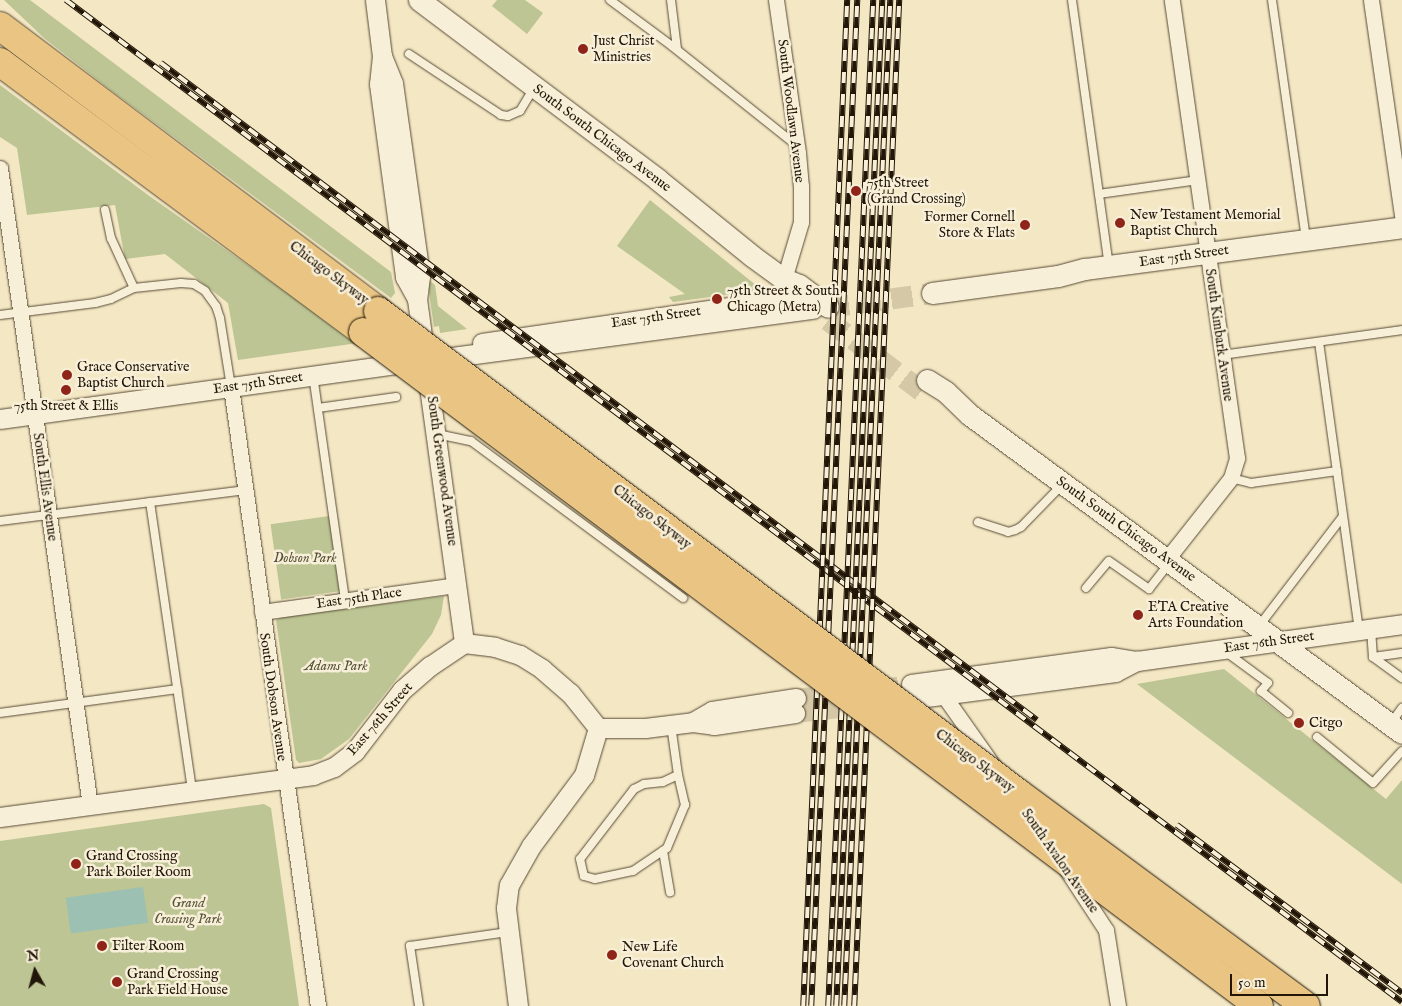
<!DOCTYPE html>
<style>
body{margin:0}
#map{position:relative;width:1402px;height:1006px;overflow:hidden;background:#f4e7c3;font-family:"IM FELL English",serif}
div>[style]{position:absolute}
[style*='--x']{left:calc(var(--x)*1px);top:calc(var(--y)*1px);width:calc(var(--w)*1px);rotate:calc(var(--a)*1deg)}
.green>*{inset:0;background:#bcc593;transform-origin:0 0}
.water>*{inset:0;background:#9cc0b2;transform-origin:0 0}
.tertiary-tunnel>*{height:19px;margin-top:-9.5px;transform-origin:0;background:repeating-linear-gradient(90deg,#d4c8a7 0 19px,transparent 0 28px)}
.secondary-tunnel>*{height:21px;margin-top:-10.5px;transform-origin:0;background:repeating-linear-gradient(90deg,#d4c8a7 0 21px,transparent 0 32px)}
.roads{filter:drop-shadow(0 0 1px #564a36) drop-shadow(0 0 1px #564a36)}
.service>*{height:8px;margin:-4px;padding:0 4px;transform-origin:4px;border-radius:4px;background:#f8efd8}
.minor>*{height:15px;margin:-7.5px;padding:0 7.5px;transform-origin:7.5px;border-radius:7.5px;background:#f8efd8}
.tertiary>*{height:19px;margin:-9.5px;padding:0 9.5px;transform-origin:9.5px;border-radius:9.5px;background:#f8efd8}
.secondary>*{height:21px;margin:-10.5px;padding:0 10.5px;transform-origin:10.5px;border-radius:10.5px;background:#f8efd8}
.motorway>*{height:28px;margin:-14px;padding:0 14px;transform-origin:14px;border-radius:14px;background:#eac482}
.rail>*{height:5.5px;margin-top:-2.75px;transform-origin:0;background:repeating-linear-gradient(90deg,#f8efd8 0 11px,#211607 0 22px);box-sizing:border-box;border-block:1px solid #211607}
.bridges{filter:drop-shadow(0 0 1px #211607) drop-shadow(0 0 1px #211607)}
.motorway-bridge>*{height:28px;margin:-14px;padding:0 14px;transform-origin:14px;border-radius:14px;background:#eac482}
.dots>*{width:14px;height:14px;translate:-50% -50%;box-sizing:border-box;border:2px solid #f8efd8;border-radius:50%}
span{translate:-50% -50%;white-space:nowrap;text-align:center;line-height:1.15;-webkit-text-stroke:5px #f8efd8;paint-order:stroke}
.poi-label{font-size:14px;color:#211607}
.left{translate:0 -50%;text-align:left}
.right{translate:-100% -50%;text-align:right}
.street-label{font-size:14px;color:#211607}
.park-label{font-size:14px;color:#575338;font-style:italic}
.north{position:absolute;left:10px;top:946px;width:50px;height:50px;-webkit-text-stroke:4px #f8efd8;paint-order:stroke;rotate:353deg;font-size:14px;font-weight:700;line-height:20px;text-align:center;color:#211607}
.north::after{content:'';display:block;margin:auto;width:18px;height:22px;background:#211607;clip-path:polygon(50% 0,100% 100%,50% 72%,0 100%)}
.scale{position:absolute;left:1230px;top:974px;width:98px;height:22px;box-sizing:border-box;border:2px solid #211607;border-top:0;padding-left:6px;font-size:15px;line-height:18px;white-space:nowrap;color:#211607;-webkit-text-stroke:4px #f8efd8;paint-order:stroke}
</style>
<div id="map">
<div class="green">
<i style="clip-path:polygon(4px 0,30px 0,391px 272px,395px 293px,391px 298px,112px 91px,44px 38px)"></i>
<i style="clip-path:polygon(497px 0,525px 0,543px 13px,527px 34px,492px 6px)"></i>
<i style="clip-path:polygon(0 85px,148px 195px,358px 343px,238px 360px,228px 303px,165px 254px,125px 259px,115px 205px,27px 215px,17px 148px,0 137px)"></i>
<i style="clip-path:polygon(650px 200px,762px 290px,673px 302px,669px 297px,685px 294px,617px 246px)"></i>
<i style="clip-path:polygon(427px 279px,435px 285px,438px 306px,467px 329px,440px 333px,439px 326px,434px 327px)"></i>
<i style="left:329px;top:516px;width:76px;height:59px;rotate:82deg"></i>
<i style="clip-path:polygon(444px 596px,441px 615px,432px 634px,349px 739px,321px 759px,299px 763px,296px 760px,276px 620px,282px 617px)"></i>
<i style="clip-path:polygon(1224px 669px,1386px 799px,1402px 780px,1402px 884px,1137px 684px)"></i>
<i style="clip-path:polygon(264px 804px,271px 808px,299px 1006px,0 1006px,0 841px)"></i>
</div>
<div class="water">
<i style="left:143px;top:887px;width:36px;height:78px;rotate:82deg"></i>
</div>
<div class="tertiary-tunnel">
<i style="--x:796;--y:698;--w:116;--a:-6.9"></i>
<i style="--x:795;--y:713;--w:71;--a:-6.4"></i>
</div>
<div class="secondary-tunnel">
<i style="--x:828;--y:307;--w:105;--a:-7.7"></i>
<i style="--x:828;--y:320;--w:123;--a:37.1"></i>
</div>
<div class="roads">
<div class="service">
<i style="--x:610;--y:0;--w:77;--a:36.6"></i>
<i style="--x:672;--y:46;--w:159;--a:38.6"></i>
<i style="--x:671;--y:0;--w:49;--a:83"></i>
<i style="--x:1072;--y:0;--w:268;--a:82.1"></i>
<i style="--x:1272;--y:0;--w:240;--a:81.9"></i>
<i style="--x:409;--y:54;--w:110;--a:33.5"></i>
<i style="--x:501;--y:115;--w:7;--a:8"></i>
<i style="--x:508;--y:116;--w:13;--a:-23"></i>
<i style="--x:520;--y:111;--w:27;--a:-59"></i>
<i style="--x:1099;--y:194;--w:100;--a:-8"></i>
<i style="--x:105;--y:210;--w:29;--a:78"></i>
<i style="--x:111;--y:238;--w:55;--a:65.3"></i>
<i style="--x:0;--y:315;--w:96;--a:-7.2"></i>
<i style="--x:95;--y:303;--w:16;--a:-14"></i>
<i style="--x:111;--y:299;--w:25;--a:-26"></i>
<i style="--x:134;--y:288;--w:47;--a:-6.1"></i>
<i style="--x:181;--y:283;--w:13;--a:4"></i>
<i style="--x:194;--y:284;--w:13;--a:32"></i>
<i style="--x:205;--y:291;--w:19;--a:54"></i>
<i style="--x:216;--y:306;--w:13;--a:72"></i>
<i style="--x:220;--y:318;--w:70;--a:80.9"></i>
<i style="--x:1319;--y:342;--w:290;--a:82.1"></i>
<i style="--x:1222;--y:355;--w:182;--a:-7.9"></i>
<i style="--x:313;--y:375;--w:227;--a:81.9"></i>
<i style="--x:318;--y:408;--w:79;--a:-8"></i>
<i style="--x:437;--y:434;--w:35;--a:12"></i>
<i style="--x:471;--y:441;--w:264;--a:36.5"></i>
<i style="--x:1231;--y:478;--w:21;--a:14"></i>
<i style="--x:1251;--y:483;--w:87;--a:-7.9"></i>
<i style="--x:150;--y:502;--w:292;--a:81.7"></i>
<i style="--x:0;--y:521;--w:248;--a:-7.2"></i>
<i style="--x:978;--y:522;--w:32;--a:18"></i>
<i style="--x:1008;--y:532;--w:7;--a:-16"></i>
<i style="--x:1015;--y:530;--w:7;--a:-27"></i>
<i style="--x:1021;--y:527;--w:60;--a:-45.7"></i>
<i style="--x:1086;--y:588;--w:35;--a:-50"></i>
<i style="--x:1109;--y:561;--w:49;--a:35"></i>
<i style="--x:1149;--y:589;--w:33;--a:-52"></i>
<i style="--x:1259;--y:626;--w:138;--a:-52.6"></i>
<i style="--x:1371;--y:629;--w:28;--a:86"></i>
<i style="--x:1373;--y:657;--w:29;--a:-8"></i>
<i style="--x:1226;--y:652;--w:52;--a:36.4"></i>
<i style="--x:1268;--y:683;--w:11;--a:131"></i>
<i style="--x:1261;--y:691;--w:35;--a:39"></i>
<i style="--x:1373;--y:657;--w:36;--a:36"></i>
<i style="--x:0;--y:713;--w:179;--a:-7.7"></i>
<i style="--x:1391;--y:723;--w:19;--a:-54"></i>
<i style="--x:671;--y:725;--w:50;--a:82"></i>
<i style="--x:678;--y:775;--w:17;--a:155"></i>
<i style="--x:663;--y:782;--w:19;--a:174"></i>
<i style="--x:644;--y:784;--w:11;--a:153"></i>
<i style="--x:634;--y:789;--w:88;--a:127.6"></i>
<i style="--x:580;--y:859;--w:17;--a:77"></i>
<i style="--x:584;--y:876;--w:11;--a:15"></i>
<i style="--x:595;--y:879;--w:39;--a:-12"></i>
<i style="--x:633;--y:871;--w:41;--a:-34.1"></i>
<i style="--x:667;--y:848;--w:47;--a:-67.3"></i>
<i style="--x:685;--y:805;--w:31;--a:-103"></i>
<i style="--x:1317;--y:737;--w:72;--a:39.4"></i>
<i style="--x:1373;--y:783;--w:43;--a:-47.8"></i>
<i style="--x:663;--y:851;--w:42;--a:80.3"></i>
<i style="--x:419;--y:1006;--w:61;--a:-98.5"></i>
<i style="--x:410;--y:946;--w:99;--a:-8.1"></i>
</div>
<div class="minor">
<i style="--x:776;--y:0;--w:155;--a:81.8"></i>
<i style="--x:798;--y:153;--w:33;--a:85"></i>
<i style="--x:801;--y:186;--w:36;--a:90"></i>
<i style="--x:801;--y:222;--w:59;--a:106.6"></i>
<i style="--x:1371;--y:0;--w:218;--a:81.8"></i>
<i style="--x:0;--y:168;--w:643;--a:81.96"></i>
<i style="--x:231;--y:387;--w:625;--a:82"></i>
<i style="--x:1167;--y:559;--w:103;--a:-51.7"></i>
<i style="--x:1231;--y:478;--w:21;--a:-73"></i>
<i style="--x:1237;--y:458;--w:463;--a:-98.1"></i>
<i style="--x:262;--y:612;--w:197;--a:-7.9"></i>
<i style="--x:937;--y:686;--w:95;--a:54.8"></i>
<i style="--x:1068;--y:872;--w:69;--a:56.8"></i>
<i style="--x:1106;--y:930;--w:77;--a:81"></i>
</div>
<div class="tertiary">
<i style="--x:375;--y:0;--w:56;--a:82.9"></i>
<i style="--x:382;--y:56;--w:28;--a:96"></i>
<i style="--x:379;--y:84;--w:195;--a:82.3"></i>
<i style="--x:405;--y:277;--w:25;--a:61"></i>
<i style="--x:382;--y:56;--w:29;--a:68"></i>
<i style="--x:393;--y:83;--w:195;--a:82"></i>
<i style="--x:420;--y:276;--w:23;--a:97"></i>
<i style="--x:417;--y:299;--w:347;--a:82.2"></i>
<i style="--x:482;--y:343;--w:318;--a:-8.3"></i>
<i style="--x:437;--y:359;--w:379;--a:-7.6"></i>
<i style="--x:0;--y:419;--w:414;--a:-7.9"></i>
<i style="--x:911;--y:684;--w:202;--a:-7.7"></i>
<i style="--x:1111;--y:657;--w:26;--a:9"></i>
<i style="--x:1137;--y:661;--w:268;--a:-7.9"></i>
<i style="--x:911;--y:699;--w:206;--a:-7.5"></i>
<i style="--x:1115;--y:672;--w:25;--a:-27"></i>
<i style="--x:693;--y:722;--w:22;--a:-30"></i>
<i style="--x:712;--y:711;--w:85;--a:-8.8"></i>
<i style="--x:598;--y:728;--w:47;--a:0"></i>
<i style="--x:645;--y:728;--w:48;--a:-7.1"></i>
<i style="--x:693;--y:722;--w:21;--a:8"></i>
<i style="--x:714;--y:725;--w:82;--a:-8.4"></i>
<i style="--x:0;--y:817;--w:316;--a:-7.6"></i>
<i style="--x:313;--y:775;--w:22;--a:-21"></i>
<i style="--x:334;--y:767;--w:26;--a:-37"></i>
<i style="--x:355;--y:751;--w:77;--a:-52.4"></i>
<i style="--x:402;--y:690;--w:37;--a:-41"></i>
<i style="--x:430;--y:666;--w:41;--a:-34.1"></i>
<i style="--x:464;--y:643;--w:31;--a:7"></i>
<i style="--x:495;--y:647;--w:26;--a:18"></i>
<i style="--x:520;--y:655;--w:26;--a:32"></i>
<i style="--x:542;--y:669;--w:37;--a:41"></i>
<i style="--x:570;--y:693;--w:45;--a:51.3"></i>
<i style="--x:518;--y:1006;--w:99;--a:-97"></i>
<i style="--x:506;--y:908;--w:23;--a:-83"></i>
<i style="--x:509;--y:885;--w:45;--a:-60.6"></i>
<i style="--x:531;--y:846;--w:89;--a:-53.3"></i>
<i style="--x:584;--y:775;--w:49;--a:-73.4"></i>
</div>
<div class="secondary">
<i style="--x:419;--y:0;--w:298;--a:36.9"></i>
<i style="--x:657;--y:179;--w:122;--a:39"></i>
<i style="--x:752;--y:256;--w:39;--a:36"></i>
<i style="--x:784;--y:279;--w:16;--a:22"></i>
<i style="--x:799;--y:285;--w:36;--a:37"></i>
<i style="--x:932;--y:293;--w:127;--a:-7.7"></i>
<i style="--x:1058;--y:276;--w:28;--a:-15"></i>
<i style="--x:1085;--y:269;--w:320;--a:-7.5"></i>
<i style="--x:927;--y:380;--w:22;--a:32"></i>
<i style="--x:946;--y:392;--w:33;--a:44"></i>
<i style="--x:970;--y:415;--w:536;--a:36.36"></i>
</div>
<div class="motorway">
<i style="--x:0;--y:26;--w:473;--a:37"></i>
<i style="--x:0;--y:62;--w:452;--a:36.6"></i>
</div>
</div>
<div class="rail">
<i style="--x:66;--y:0;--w:1670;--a:36.87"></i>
<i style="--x:161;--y:63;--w:1095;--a:36.87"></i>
<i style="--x:1177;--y:825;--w:281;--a:36.7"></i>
<i style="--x:803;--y:1006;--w:1007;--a:-87.5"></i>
<i style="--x:811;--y:1006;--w:1007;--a:-87.38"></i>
<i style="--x:828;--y:1006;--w:1007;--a:-87.44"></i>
<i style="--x:836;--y:1006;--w:1007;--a:-87.38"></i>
<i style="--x:844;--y:1006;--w:1007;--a:-87.38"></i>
<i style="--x:854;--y:1006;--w:1007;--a:-87.44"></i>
</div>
<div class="bridges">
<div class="motorway-bridge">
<i style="--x:378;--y:311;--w:801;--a:36.98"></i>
<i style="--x:1018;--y:793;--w:358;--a:36.5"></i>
<i style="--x:363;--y:332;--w:1121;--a:36.95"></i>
</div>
</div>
<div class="dots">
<i style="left:583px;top:49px;background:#8f2418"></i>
<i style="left:856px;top:191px;background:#8f2418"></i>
<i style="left:1120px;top:223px;background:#8f2418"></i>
<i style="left:1025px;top:225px;background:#8f2418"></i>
<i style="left:717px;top:299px;background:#8f2418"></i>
<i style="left:67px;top:375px;background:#8f2418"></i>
<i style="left:66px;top:390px;background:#8f2418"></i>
<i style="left:1138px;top:615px;background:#8f2418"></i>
<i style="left:1299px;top:723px;background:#8f2418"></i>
<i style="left:76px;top:864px;background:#8f2418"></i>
<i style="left:102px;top:946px;background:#8f2418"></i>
<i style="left:612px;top:955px;background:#8f2418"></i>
<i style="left:117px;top:982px;background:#8f2418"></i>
</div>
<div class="poi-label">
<span class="left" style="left:593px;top:49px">Just Christ<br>Ministries</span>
<span class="left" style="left:867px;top:191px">75th Street<br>(Grand Crossing)</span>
<span class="left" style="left:1130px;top:223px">New Testament Memorial<br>Baptist Church</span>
<span class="right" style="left:1015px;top:225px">Former Cornell<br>Store &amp; Flats</span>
<span class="left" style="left:727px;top:299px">75th Street &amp; South<br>Chicago (Metra)</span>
<span class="left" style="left:77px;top:375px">Grace Conservative<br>Baptist Church</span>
<span style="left:66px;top:406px">75th Street &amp; Ellis</span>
<span class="left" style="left:1148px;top:615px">ETA Creative<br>Arts Foundation</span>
<span class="left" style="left:1309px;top:723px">Citgo</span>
<span class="left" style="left:86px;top:864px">Grand Crossing<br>Park Boiler Room</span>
<span class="left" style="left:112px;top:946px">Filter Room</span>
<span class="left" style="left:622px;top:955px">New Life<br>Covenant Church</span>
<span class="left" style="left:127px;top:982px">Grand Crossing<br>Park Field House</span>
</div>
<div class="street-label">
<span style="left:791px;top:111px;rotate:83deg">South Woodlawn Avenue</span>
<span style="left:602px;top:138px;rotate:37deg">South South Chicago Avenue</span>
<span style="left:1184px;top:256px;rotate:-8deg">East 75th Street</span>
<span style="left:329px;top:273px;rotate:37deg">Chicago Skyway</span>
<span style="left:656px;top:317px;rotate:-8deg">East 75th Street</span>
<span style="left:1219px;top:335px;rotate:82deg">South Kimbark Avenue</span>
<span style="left:258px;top:383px;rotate:-8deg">East 75th Street</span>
<span style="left:442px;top:471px;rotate:82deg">South Greenwood Avenue</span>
<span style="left:45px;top:487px;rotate:82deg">South Ellis Avenue</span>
<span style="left:652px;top:517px;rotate:38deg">Chicago Skyway</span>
<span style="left:1126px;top:529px;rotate:36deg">South South Chicago Avenue</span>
<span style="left:359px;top:598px;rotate:-8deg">East 75th Place</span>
<span style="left:1269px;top:642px;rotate:-8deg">East 76th Street</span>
<span style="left:273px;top:697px;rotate:82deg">South Dobson Avenue</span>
<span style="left:380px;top:719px;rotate:-49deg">East 76th Street</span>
<span style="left:975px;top:761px;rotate:37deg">Chicago Skyway</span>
<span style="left:1060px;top:861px;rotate:55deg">South Avalon Avenue</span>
</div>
<div class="park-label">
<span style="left:305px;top:558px">Dobson Park</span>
<span style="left:336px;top:666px">Adams Park</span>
<span style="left:188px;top:911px">Grand<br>Crossing Park</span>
</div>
<div class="north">N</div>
<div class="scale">50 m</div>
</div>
